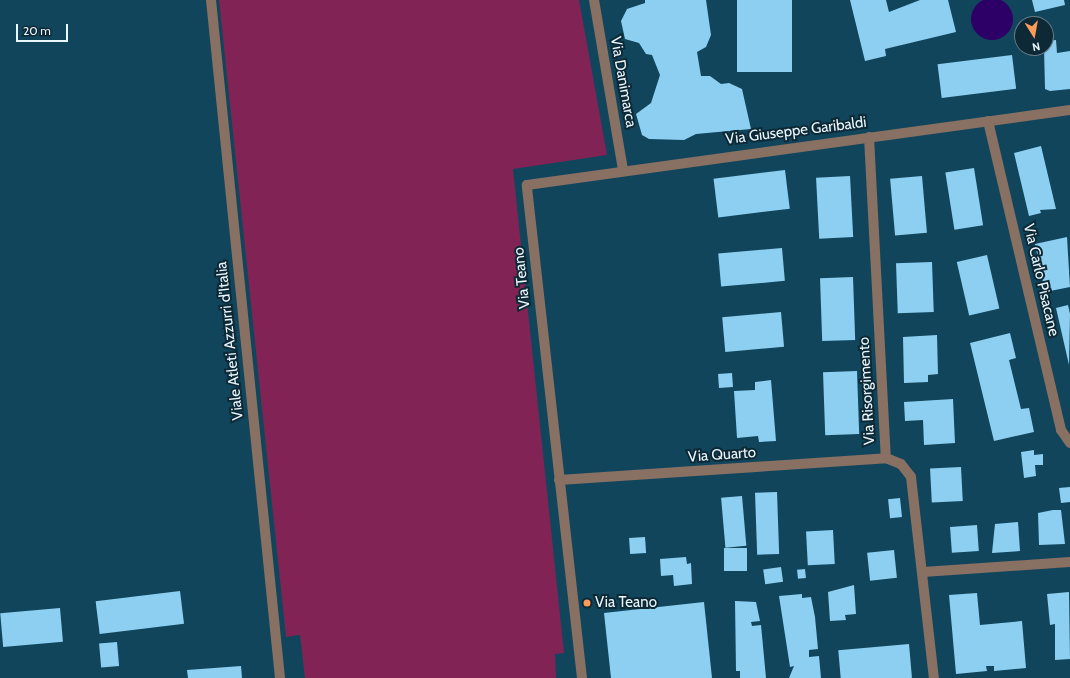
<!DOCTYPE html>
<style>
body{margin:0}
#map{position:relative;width:1070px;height:678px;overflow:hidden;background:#11455c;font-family:Cabin,sans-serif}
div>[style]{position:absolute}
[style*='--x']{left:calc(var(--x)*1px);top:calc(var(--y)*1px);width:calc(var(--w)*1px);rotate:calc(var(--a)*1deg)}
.green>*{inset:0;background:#812455}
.water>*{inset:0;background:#2d0067}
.round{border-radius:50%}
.building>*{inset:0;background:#8dcff1;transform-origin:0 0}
.minor>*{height:10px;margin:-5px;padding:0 5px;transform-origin:5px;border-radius:5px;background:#887062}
.tertiary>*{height:10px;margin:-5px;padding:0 5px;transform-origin:5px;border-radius:5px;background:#887062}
.dots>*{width:11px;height:11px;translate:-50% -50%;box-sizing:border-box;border:2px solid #0e2936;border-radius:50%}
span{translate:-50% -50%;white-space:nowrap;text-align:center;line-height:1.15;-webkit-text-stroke:4px #0e2936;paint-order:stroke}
.street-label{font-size:15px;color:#eaf7fe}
.poi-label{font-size:15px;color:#eaf7fe}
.left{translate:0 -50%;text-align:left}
.north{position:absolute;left:1014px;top:16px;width:40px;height:40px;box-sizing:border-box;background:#0e2936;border:1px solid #667b86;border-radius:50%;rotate:169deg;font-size:11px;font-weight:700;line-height:16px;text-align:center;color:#eaf7fe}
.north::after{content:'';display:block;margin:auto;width:14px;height:18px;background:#ff9b5a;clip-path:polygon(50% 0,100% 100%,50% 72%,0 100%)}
.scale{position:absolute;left:16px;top:24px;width:52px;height:18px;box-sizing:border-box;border:2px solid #eaf7fe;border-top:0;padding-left:5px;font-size:12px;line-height:14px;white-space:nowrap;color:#eaf7fe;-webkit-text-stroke:3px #0e2936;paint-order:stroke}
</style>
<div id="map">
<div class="green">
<i style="clip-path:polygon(219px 0,579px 0,607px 155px,513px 169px,564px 653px,555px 654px,556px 678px,305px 678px,300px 635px,286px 637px)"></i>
</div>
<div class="water">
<i class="round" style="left:971px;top:-2px;width:42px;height:42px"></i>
</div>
<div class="building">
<i style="clip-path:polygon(645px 0,706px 0,711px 35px,706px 47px,697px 52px,701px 76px,710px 76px,721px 84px,729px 83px,742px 89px,751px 129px,696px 134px,684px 140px,649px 139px,642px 135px,636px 114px,651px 103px,660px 75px,652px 55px,646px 54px,639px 43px,625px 39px,621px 21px,627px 9px,645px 3px)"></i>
<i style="left:737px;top:0;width:55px;height:72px"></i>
<i style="clip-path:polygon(850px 0,886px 0,889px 12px,920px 0,948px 0,956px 32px,885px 49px,886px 56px,865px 61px)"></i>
<i style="clip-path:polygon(1032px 0,1064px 0,1065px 5px,1035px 12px)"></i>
<i style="clip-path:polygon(1056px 40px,1057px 53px,1070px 51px,1070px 89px,1050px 91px,1045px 89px,1044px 48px,1046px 41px)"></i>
<i style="left:1012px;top:55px;width:34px;height:75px;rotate:83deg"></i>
<i style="clip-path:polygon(1041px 146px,1056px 209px,1040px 210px,1041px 213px,1029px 216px,1014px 153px)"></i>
<i style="left:974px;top:168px;width:58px;height:29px;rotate:81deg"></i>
<i style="left:785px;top:170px;width:39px;height:72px;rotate:83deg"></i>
<i style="left:850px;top:176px;width:61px;height:34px;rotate:87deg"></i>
<i style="left:922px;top:176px;width:57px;height:32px;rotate:85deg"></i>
<i style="clip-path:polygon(1067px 237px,1070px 287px,1045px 292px,1035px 244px)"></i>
<i style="left:782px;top:248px;width:33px;height:64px;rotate:85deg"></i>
<i style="left:987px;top:255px;width:55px;height:31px;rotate:77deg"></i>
<i style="left:932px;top:262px;width:50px;height:36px;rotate:88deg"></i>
<i style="left:853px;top:277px;width:63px;height:33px;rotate:88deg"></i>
<i style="clip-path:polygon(1068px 305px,1070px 314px,1069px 365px,1056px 308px)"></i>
<i style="left:781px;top:312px;width:35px;height:59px;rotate:85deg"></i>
<i style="clip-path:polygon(1010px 333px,1016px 358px,1009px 360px,1021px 409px,1029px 408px,1034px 432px,994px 441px,970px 343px)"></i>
<i style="clip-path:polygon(937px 335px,938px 374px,928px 375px,928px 382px,904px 383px,903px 337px)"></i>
<i style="left:857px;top:371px;width:63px;height:34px;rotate:88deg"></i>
<i style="left:732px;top:373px;width:14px;height:14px;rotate:86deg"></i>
<i style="clip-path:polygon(771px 380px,776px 441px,759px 442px,758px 436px,737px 438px,734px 391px,755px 390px,755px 382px)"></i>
<i style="clip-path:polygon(953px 399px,955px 443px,924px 445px,923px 420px,905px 421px,904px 402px)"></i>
<i style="clip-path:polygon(1034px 450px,1034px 455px,1043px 454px,1043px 465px,1035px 465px,1036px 476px,1024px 478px,1021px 452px)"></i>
<i style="left:961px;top:467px;width:34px;height:31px;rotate:87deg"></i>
<i style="clip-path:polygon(1070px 487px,1070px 502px,1061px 503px,1059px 488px)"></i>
<i style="left:777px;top:492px;width:62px;height:22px;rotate:88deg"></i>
<i style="left:742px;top:496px;width:50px;height:21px;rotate:85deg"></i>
<i style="left:900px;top:498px;width:19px;height:12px;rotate:84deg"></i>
<i style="clip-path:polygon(1053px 510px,1061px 510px,1065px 544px,1039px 545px,1038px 513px)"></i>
<i style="clip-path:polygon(1018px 522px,1020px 551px,992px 553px,995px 524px)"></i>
<i style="left:977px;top:525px;width:26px;height:27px;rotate:86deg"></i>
<i style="left:833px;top:530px;width:34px;height:27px;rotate:87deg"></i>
<i style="left:645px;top:537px;width:16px;height:16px;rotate:86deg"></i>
<i style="left:747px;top:548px;width:23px;height:23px;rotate:90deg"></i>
<i style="left:894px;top:550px;width:28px;height:27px;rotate:84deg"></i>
<i style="clip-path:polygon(686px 557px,687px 564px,691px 563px,692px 584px,674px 586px,673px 575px,661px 576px,660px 559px)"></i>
<i style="left:781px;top:567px;width:15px;height:18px;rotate:82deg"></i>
<i style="left:805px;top:569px;width:9px;height:8px;rotate:84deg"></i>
<i style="clip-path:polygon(854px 585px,856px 614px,845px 615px,846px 620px,830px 621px,828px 592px)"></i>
<i style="left:180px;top:591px;width:33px;height:85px;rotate:83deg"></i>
<i style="clip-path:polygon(1069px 592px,1070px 659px,1055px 660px,1055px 624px,1050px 625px,1047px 594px)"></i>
<i style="clip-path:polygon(977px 593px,980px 625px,1022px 621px,1026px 668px,994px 671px,994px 666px,986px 666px,987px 671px,956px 674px,949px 595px)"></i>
<i style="clip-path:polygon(802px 594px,802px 598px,811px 597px,815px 617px,818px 649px,809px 650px,809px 657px,819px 656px,821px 678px,789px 678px,794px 666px,790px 667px,779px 596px)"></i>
<i style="clip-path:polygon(735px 601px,756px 602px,760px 621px,751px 622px,752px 626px,761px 625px,766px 678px,740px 678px,740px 671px,736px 671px)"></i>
<i style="clip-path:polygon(704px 602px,712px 678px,611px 678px,604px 613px)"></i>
<i style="left:60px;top:608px;width:34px;height:60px;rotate:85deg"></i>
<i style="left:117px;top:642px;width:24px;height:18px;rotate:85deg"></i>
<i style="left:909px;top:644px;width:34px;height:71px;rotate:85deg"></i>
<i style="clip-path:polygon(241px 666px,242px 678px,188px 678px,187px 670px)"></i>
</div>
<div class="minor">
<i style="--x:594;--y:0;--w:171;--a:80.3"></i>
<i style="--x:988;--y:121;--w:318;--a:76.7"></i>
<i style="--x:1061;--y:430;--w:16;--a:55"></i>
<i style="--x:869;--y:137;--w:321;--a:87"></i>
<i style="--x:886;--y:458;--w:16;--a:22"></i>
<i style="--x:901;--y:464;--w:16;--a:52"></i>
<i style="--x:911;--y:477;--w:202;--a:83.5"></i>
<i style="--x:559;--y:480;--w:328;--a:-3.8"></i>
<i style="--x:923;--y:572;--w:147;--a:-3.9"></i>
<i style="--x:582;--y:678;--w:496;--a:-96.4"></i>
<i style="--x:527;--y:185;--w:548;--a:-7.86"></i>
</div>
<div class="tertiary">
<i style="--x:211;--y:0;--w:682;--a:84.19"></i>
</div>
<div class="dots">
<i style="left:587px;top:603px;background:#ff9b5a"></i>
</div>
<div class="street-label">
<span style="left:623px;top:82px;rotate:80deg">Via Danimarca</span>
<span style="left:796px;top:131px;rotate:-7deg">Via Giuseppe Garibaldi</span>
<span style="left:522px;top:278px;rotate:-96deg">Via Teano</span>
<span style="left:1041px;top:280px;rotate:77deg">Via Carlo Pisacane</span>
<span style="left:230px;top:341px;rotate:-96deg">Viale Atleti Azzurri d'Italia</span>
<span style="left:867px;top:391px;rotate:-93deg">Via Risorgimento</span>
<span style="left:722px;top:455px;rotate:-4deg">Via Quarto</span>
</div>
<div class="poi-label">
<span class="left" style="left:595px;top:603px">Via Teano</span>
</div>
<div class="north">N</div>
<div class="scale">20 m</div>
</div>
